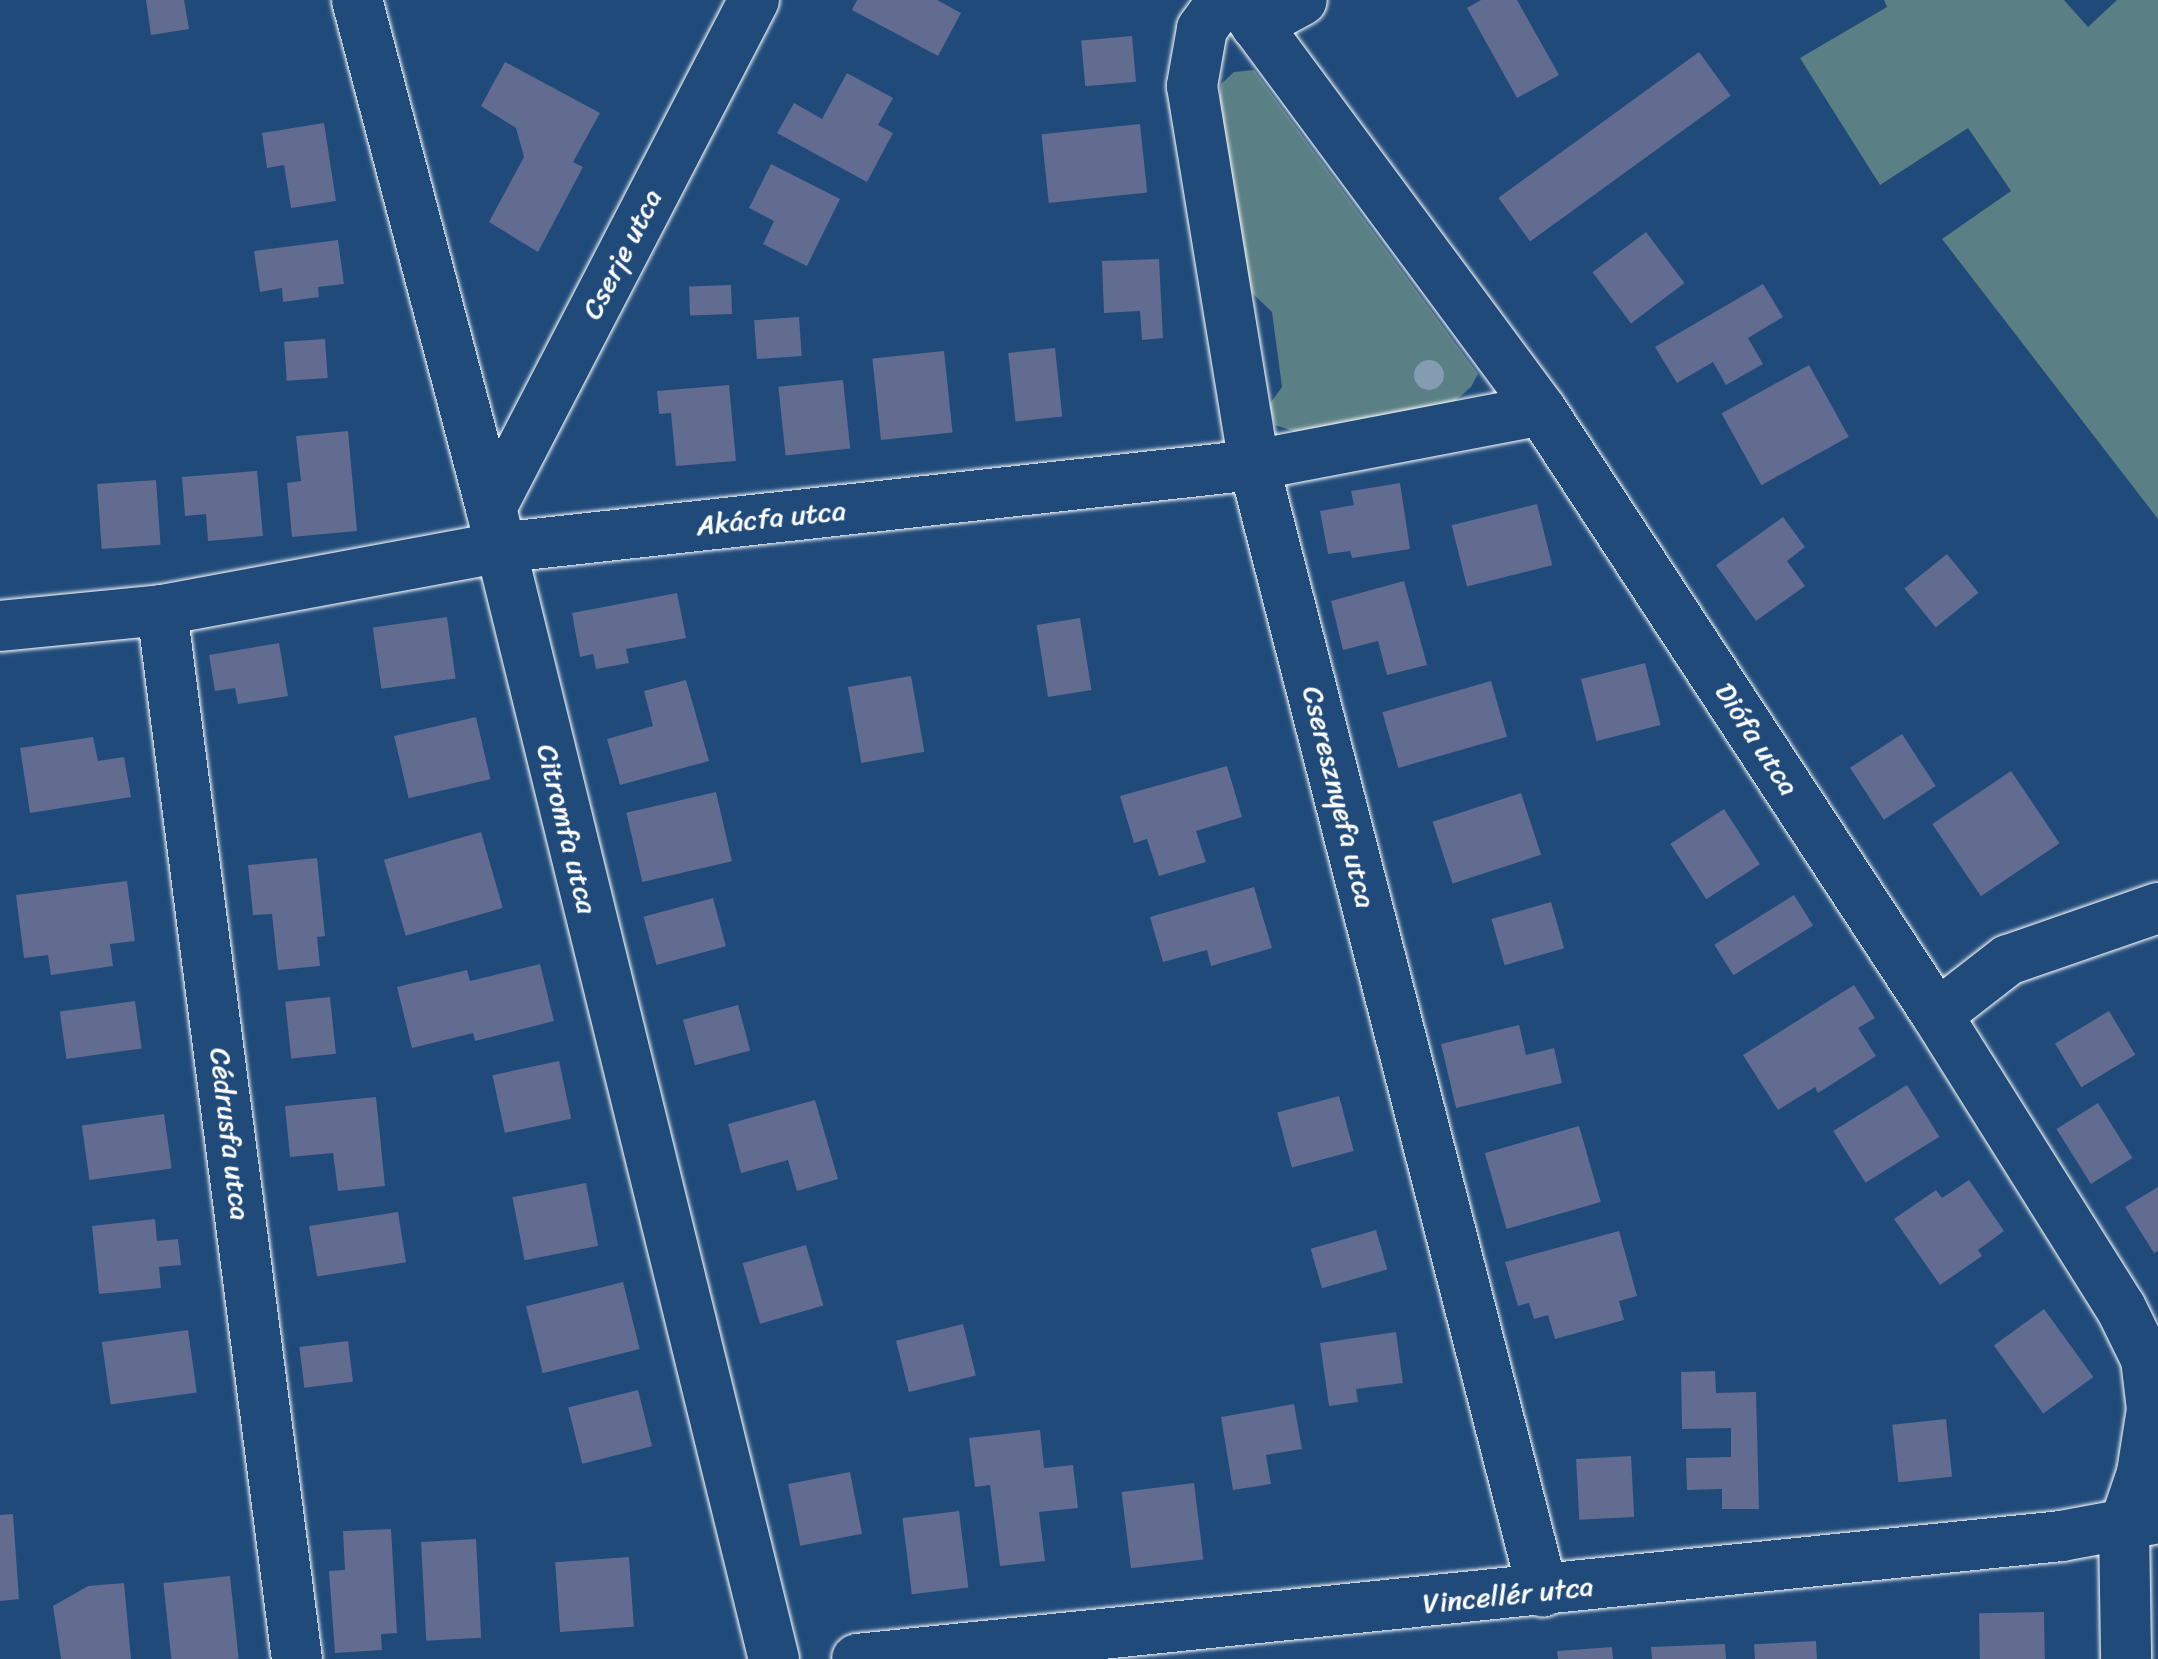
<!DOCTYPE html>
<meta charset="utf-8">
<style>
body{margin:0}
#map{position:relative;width:2158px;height:1659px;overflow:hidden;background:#1f4a7a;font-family:Sriracha,sans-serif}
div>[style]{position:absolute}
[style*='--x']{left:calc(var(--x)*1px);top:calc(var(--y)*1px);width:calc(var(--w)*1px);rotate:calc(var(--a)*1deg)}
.green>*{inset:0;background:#5a7f84}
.building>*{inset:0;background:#626b90;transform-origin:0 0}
.roads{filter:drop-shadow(0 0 2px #fff) drop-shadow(0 0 2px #fff)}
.minor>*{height:50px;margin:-25px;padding:0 25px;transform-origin:25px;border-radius:25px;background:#1f4a7a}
.trees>*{width:30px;height:30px;margin:-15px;border-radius:50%;background:#849cb2}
span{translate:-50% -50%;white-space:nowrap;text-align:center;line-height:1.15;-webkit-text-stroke:10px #1f4a7a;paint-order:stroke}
.street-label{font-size:28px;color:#fff}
</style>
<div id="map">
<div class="green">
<i style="clip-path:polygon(1884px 0,2064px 0,2088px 27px,2117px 0,2158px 0,2158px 519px,1942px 239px,2011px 191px,1968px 128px,1880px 185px,1800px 58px,1887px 7px)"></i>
<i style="clip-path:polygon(1254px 70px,1478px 374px,1471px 387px,1447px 408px,1302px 434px,1275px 425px,1269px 405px,1282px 387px,1272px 312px,1248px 289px,1219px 106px,1221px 84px,1234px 72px)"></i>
</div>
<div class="building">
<i style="clip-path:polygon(146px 0,184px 0,189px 29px,151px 35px)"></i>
<i style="clip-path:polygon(857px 0,937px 0,961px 13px,938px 56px,852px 10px)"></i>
<i style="clip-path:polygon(1481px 0,1517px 0,1559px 75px,1517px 98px,1467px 8px)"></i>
<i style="left:1132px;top:36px;width:46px;height:51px;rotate:85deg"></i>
<i style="left:1699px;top:52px;width:54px;height:248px;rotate:54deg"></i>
<i style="clip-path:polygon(505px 62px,600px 113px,573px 162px,583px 167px,538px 252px,489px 222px,524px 157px,516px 128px,481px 106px)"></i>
<i style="clip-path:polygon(847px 73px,893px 98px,878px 125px,893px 133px,867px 182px,777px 133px,794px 103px,822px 119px)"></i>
<i style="clip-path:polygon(324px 123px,336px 201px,291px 208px,284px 165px,267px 168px,262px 133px)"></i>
<i style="left:1140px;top:124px;width:69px;height:99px;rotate:84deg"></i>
<i style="clip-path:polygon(771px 164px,840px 199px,807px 266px,763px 244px,774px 221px,749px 208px)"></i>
<i style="left:1646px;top:232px;width:64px;height:67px;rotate:53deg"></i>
<i style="clip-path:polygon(338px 240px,344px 284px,318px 287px,319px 297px,283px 302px,282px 288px,260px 292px,254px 251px)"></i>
<i style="clip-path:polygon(1159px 259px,1163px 338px,1142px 340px,1140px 311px,1104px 313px,1102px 261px)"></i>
<i style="clip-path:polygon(1763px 284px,1783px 317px,1748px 338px,1763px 364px,1726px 385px,1713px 362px,1677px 383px,1655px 347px)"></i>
<i style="left:731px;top:285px;width:29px;height:42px;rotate:88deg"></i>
<i style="left:799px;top:317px;width:39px;height:45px;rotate:86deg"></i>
<i style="left:325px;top:339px;width:39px;height:41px;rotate:86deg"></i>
<i style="left:1055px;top:348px;width:69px;height:47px;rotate:84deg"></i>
<i style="left:944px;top:351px;width:82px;height:72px;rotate:84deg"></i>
<i style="left:1809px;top:365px;width:82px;height:100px;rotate:61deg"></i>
<i style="left:843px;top:380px;width:69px;height:65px;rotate:84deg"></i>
<i style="clip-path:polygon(729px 385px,736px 461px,676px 466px,671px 413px,659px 414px,657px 391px)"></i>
<i style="clip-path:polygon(348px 431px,357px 531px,292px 537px,287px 483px,301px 481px,296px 436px)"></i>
<i style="clip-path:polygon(257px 471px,263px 536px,208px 541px,206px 514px,185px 516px,182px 477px)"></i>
<i style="left:156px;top:480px;width:65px;height:59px;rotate:86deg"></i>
<i style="clip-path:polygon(1400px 483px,1410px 549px,1352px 558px,1350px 551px,1328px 554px,1320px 511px,1354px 505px,1351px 491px)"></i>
<i style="left:1537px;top:504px;width:63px;height:88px;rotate:76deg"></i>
<i style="clip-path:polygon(1783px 517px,1805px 547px,1787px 561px,1805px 586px,1756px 621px,1716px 565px)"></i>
<i style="left:1947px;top:554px;width:50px;height:55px;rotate:51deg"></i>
<i style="clip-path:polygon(1404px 581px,1427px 665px,1387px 675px,1378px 641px,1343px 650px,1331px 601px)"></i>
<i style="clip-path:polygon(677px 593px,686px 638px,626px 649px,629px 663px,596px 669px,593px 654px,580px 657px,572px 613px)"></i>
<i style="left:447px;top:617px;width:62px;height:75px;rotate:82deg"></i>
<i style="left:1080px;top:618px;width:73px;height:44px;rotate:81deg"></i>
<i style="clip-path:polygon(279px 643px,288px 696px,238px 704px,235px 688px,215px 691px,209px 655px)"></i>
<i style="left:1645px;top:663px;width:64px;height:66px;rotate:76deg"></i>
<i style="left:911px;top:676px;width:77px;height:64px;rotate:80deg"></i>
<i style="clip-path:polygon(686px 680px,709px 761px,620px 785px,607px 739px,653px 726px,644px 691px)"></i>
<i style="left:1491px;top:681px;width:58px;height:113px;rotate:74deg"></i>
<i style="left:476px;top:717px;width:64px;height:84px;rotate:77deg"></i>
<i style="left:1902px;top:734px;width:62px;height:62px;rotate:57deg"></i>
<i style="clip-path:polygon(93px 737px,98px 761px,124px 757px,131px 797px,30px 813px,20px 748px)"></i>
<i style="clip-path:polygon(1227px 766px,1242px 817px,1196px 831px,1206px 862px,1159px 876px,1147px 839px,1134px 843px,1120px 796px)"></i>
<i style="left:2011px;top:771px;width:87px;height:95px;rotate:56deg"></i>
<i style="left:716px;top:792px;width:71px;height:92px;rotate:77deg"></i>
<i style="left:1521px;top:793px;width:65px;height:93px;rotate:72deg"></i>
<i style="left:1724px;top:809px;width:66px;height:64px;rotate:57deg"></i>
<i style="left:481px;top:832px;width:79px;height:101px;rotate:74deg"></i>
<i style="clip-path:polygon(317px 858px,325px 936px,317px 937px,320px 966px,278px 970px,272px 914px,253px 915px,248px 865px)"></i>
<i style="clip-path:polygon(127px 881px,135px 941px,110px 944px,113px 966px,51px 975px,48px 955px,24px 958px,16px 895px)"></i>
<i style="clip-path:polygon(1254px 887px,1272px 948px,1211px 966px,1207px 950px,1163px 962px,1150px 917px)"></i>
<i style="left:1794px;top:895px;width:36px;height:94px;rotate:58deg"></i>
<i style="left:713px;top:898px;width:50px;height:72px;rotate:75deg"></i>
<i style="left:1551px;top:902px;width:48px;height:62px;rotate:74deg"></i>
<i style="clip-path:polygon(540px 964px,554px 1021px,475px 1041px,473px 1033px,412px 1048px,397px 987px,467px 970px,470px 981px)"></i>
<i style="clip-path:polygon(1854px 985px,1875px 1018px,1858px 1028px,1876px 1056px,1818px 1093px,1815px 1087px,1778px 1110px,1743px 1055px)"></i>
<i style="left:330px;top:997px;width:57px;height:45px;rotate:84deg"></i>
<i style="left:135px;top:1001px;width:48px;height:76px;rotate:82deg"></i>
<i style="left:738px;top:1005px;width:47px;height:57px;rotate:75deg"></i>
<i style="left:2109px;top:1011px;width:51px;height:63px;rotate:59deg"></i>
<i style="clip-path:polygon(1519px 1025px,1526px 1055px,1554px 1048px,1562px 1083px,1456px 1108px,1441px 1044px)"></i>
<i style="left:559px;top:1061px;width:59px;height:68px;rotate:78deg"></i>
<i style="left:1907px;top:1085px;width:61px;height:87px;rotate:58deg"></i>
<i style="left:1339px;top:1096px;width:57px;height:64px;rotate:75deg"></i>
<i style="clip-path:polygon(376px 1097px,385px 1186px,338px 1191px,333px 1153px,290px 1157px,285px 1106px)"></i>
<i style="clip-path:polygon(815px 1100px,838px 1179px,797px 1191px,788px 1160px,741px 1173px,728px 1124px)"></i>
<i style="left:2098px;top:1103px;width:65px;height:49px;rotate:58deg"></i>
<i style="left:164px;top:1114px;width:55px;height:83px;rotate:82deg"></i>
<i style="left:1579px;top:1126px;width:79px;height:98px;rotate:74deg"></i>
<i style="clip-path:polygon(1969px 1180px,2004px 1231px,1978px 1250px,1982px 1256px,1940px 1285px,1894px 1219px,1936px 1190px,1942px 1198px)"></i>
<i style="left:586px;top:1183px;width:64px;height:75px;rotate:79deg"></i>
<i style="clip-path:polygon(2158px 1187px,2158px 1251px,2154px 1253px,2125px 1207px)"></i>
<i style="left:398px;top:1212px;width:51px;height:90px;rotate:81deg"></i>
<i style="clip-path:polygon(155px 1219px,157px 1241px,178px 1239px,181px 1265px,159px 1267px,161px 1288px,99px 1294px,92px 1226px)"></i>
<i style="left:1376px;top:1230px;width:41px;height:68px;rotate:74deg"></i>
<i style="clip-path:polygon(1619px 1231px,1637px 1296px,1619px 1301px,1624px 1320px,1555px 1339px,1548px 1315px,1534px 1319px,1529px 1303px,1518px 1306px,1505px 1262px)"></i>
<i style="left:806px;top:1245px;width:63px;height:66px;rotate:74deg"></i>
<i style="left:623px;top:1282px;width:69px;height:100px;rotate:76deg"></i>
<i style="left:2044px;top:1309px;width:84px;height:62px;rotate:54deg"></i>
<i style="left:963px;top:1324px;width:53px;height:69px;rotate:76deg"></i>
<i style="left:188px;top:1330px;width:63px;height:87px;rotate:82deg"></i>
<i style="clip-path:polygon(1396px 1332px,1403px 1383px,1356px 1389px,1358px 1402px,1329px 1406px,1320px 1343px)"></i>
<i style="left:348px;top:1341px;width:41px;height:49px;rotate:83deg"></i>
<i style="clip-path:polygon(1715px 1371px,1716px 1393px,1756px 1392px,1759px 1509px,1722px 1509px,1722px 1489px,1687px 1490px,1686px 1458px,1731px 1457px,1731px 1428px,1682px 1429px,1681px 1372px)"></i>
<i style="left:638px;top:1390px;width:58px;height:72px;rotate:76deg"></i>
<i style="clip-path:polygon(1294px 1404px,1302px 1449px,1266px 1455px,1271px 1484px,1233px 1490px,1221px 1417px)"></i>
<i style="left:1946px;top:1419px;width:58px;height:54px;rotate:84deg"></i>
<i style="clip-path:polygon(1040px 1430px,1044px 1468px,1073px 1465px,1078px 1508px,1039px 1512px,1045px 1561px,1000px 1566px,990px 1485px,975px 1487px,969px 1438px)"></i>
<i style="left:1631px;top:1456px;width:61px;height:55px;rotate:87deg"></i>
<i style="left:850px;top:1472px;width:63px;height:63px;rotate:79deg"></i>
<i style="left:1194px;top:1483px;width:77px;height:73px;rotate:83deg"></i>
<i style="left:959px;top:1511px;width:77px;height:57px;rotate:83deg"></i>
<i style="clip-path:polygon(13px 1514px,19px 1599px,0 1601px,0 1515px)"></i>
<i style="clip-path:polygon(391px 1529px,397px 1633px,381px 1634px,382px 1650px,335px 1653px,329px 1571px,345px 1570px,343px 1531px)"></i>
<i style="left:476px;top:1539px;width:99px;height:55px;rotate:87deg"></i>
<i style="left:629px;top:1557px;width:70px;height:74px;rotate:86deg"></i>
<i style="left:230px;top:1576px;width:83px;height:67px;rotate:84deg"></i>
<i style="clip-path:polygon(124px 1583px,131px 1659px,61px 1659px,53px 1606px,88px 1586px)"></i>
<i style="left:2044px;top:1612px;width:47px;height:65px;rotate:89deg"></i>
<i style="left:1816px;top:1641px;width:18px;height:62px;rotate:87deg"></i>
<i style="clip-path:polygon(1725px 1644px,1726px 1659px,1652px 1659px,1651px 1647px)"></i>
<i style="clip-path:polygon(1612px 1647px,1613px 1659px,1558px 1659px,1557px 1651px)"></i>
</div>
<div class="roads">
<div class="minor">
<i style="--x:357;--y:0;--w:525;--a:75.22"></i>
<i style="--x:491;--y:508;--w:1185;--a:76.19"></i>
<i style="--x:1223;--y:0;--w:36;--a:126"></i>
<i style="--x:1202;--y:29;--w:58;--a:100"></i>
<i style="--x:1192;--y:86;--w:384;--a:80.7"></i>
<i style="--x:1254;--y:465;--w:1163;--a:75.62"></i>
<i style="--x:1238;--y:0;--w:510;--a:53.53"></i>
<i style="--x:1541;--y:410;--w:723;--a:56.79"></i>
<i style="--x:1937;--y:1015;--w:346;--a:57.9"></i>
<i style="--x:2121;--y:1308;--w:57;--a:63.9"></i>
<i style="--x:2146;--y:1359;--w:50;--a:83.2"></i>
<i style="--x:2152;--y:1409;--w:65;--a:98.9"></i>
<i style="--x:2142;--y:1473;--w:56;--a:108.8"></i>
<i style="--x:2124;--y:1526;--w:133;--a:89.1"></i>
<i style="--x:1256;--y:25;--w:52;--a:-28.5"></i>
<i style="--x:491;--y:508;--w:572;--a:-62.63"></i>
<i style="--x:162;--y:610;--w:1058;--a:82.67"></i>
<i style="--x:0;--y:626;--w:163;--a:-5.6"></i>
<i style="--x:162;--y:610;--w:341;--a:-10.5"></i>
<i style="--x:497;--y:548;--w:762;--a:-6.26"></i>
<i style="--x:1254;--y:465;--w:292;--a:-10.8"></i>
<i style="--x:1937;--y:1015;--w:90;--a:-37.8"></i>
<i style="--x:2008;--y:960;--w:159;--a:-19.1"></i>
<i style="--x:857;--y:1659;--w:1210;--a:-5.83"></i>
<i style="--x:2061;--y:1536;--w:94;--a:-10.5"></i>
</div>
</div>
<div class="trees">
<i style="left:1429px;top:375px"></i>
</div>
<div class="street-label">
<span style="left:622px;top:254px;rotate:-63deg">Cserje utca</span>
<span style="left:771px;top:518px;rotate:-6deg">Akácfa utca</span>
<span style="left:1757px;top:739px;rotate:57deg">Diófa utca</span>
<span style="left:1339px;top:797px;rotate:76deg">Cseresznyefa utca</span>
<span style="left:567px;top:829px;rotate:76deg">Citromfa utca</span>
<span style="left:230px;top:1134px;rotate:83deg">Cédrusfa utca</span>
<span style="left:1508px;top:1595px;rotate:-6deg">Vincellér utca</span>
</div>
</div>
